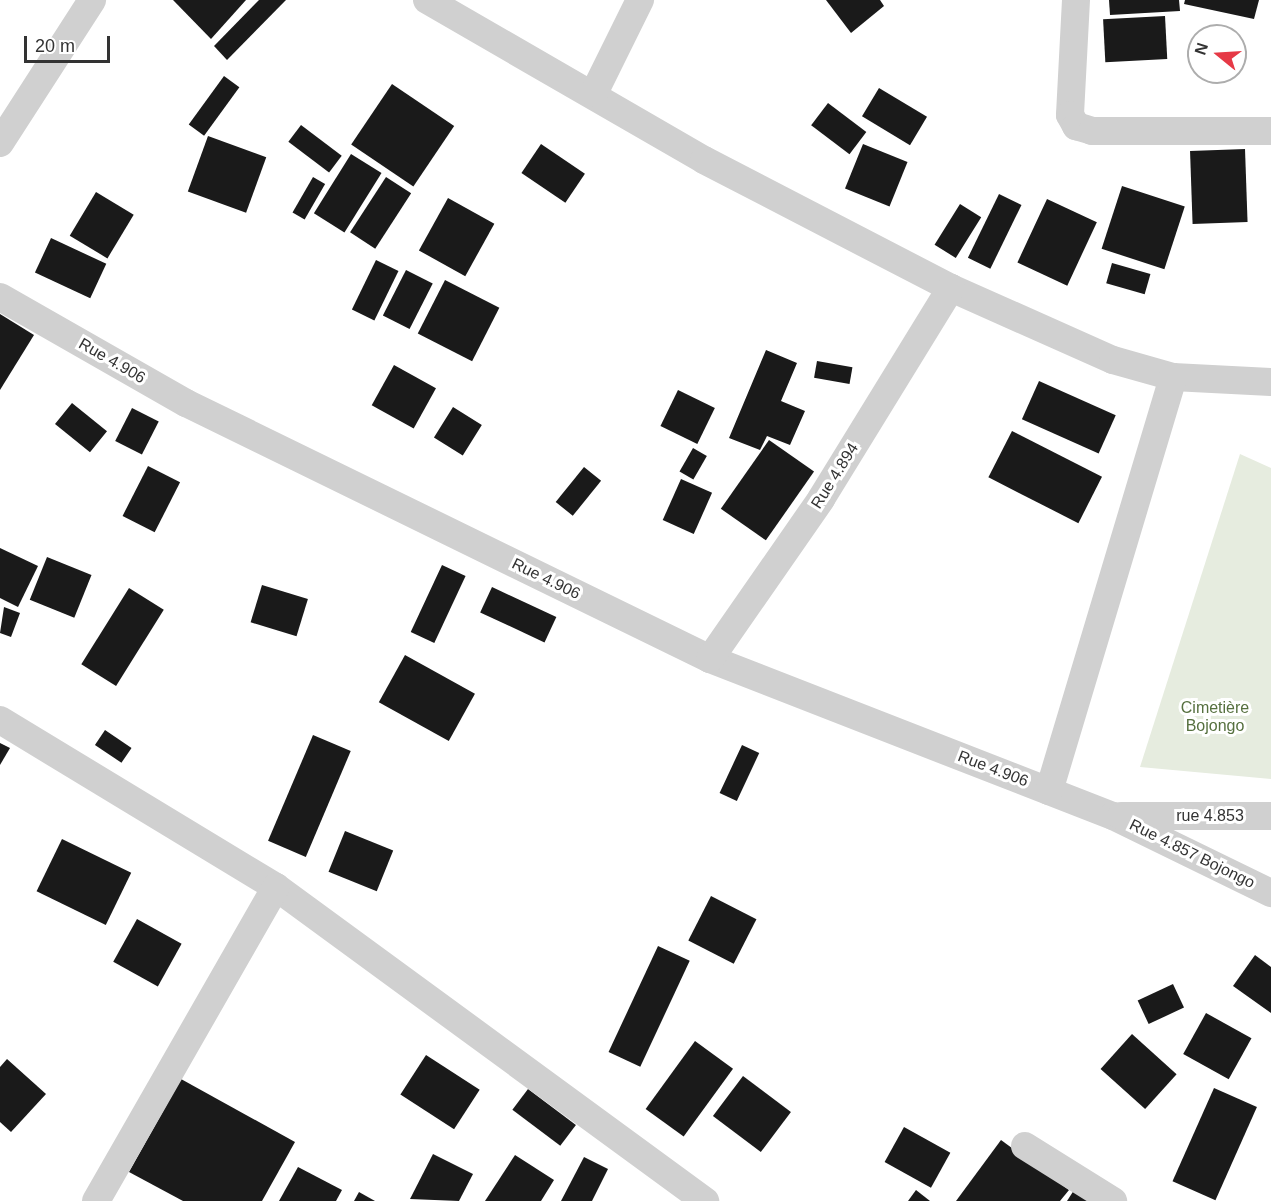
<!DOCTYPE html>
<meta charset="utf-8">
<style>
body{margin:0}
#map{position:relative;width:1271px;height:1201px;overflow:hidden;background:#fff;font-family:Arial,sans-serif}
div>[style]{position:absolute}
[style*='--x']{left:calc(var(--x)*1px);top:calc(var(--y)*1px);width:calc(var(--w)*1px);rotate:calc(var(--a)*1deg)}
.green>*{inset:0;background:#e6ecdf}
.building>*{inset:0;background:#1a1a1a;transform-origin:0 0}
.street>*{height:28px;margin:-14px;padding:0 14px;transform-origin:14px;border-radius:14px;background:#d0d0d0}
span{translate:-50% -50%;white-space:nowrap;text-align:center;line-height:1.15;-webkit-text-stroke:6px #fff;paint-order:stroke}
.street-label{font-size:16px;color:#333}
.park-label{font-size:16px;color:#56703f}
.north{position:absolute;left:1187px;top:24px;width:60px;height:60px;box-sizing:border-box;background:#fff;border:2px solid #adadad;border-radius:50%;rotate:288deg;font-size:16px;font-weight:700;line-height:24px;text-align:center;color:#333}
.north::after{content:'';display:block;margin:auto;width:21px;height:27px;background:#e63946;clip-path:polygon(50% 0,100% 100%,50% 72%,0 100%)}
.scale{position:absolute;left:24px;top:36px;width:86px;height:27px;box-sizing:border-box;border:3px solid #333;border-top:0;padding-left:8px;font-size:18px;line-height:21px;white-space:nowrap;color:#333;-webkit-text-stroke:4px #fff;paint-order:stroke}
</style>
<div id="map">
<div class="green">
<i style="clip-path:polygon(1240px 454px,1271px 468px,1271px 779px,1140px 767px)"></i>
</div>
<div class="building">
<i style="clip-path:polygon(173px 0,246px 0,211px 39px)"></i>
<i style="clip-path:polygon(259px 0,286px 0,227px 60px,214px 46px)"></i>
<i style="clip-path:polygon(826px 0,880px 0,884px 6px,851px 33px)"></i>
<i style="clip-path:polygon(1109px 0,1179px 0,1180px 11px,1110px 15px)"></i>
<i style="clip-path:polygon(1185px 0,1259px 0,1254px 19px,1184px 4px)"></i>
<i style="left:1165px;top:16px;width:43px;height:62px;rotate:87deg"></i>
<i style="left:224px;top:76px;width:19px;height:60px;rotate:36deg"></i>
<i style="left:392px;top:84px;width:75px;height:73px;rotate:34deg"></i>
<i style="left:879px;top:88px;width:56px;height:33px;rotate:31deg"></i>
<i style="left:828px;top:103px;width:48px;height:28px;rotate:37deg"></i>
<i style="left:301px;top:125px;width:51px;height:21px;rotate:37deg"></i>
<i style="left:208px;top:136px;width:62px;height:59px;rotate:20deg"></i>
<i style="left:541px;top:144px;width:53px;height:35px;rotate:34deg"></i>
<i style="left:863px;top:144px;width:48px;height:48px;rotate:22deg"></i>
<i style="left:1245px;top:149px;width:73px;height:55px;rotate:88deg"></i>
<i style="left:351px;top:154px;width:36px;height:70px;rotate:32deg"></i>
<i style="left:313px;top:177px;width:14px;height:41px;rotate:30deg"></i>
<i style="left:386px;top:177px;width:30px;height:66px;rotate:33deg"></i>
<i style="left:1122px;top:186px;width:66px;height:66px;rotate:18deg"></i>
<i style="left:96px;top:192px;width:44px;height:51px;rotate:31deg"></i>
<i style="left:999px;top:194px;width:25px;height:71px;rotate:26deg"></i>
<i style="left:448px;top:198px;width:53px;height:60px;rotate:29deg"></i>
<i style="left:1047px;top:199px;width:55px;height:70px;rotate:25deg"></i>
<i style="left:960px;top:204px;width:25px;height:48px;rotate:32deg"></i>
<i style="left:51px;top:238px;width:61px;height:38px;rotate:25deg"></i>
<i style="left:376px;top:260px;width:25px;height:55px;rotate:26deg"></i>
<i style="left:1112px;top:263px;width:40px;height:21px;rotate:16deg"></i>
<i style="left:406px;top:270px;width:30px;height:51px;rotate:27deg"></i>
<i style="left:445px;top:280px;width:61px;height:60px;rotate:27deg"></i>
<i style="clip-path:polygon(0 314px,34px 335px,0 390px)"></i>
<i style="clip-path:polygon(766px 350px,797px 363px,781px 401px,805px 411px,790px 445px,767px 436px,760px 450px,729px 438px)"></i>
<i style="left:817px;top:361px;width:36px;height:17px;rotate:10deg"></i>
<i style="left:394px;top:365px;width:48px;height:46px;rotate:29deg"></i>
<i style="left:1039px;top:381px;width:84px;height:42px;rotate:24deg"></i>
<i style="left:678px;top:390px;width:41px;height:40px;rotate:26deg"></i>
<i style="left:72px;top:403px;width:45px;height:27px;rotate:39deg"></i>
<i style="left:453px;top:407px;width:34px;height:36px;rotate:32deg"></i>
<i style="left:132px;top:408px;width:30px;height:37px;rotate:27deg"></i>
<i style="left:1012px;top:431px;width:101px;height:52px;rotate:27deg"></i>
<i style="left:769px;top:440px;width:55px;height:84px;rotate:35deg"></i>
<i style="left:693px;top:448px;width:16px;height:27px;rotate:30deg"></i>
<i style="left:148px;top:466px;width:36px;height:56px;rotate:27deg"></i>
<i style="left:584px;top:467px;width:22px;height:45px;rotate:39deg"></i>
<i style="left:681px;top:479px;width:34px;height:45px;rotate:24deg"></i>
<i style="clip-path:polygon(0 548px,38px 566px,18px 607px,0 598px)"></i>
<i style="left:47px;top:557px;width:48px;height:46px;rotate:22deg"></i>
<i style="left:442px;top:565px;width:26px;height:74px;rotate:25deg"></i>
<i style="left:262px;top:585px;width:48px;height:39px;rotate:17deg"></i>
<i style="left:492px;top:587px;width:71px;height:28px;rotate:25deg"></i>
<i style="left:129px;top:588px;width:41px;height:90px;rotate:32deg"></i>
<i style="clip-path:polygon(4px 607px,20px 613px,11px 637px,0 633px)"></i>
<i style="left:405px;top:655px;width:80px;height:54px;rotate:29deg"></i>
<i style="left:105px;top:730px;width:32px;height:18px;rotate:34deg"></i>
<i style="left:313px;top:735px;width:41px;height:115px;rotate:23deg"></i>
<i style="clip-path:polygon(0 743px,10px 748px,0 765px)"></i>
<i style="left:742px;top:745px;width:19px;height:53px;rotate:25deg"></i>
<i style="left:345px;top:831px;width:52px;height:44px;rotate:22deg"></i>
<i style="left:62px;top:839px;width:77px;height:58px;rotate:26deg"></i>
<i style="left:711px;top:896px;width:51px;height:50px;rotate:27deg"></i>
<i style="left:137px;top:919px;width:51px;height:49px;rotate:29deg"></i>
<i style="left:658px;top:946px;width:35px;height:117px;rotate:25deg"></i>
<i style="clip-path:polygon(1255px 955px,1271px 967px,1271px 1013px,1233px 986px)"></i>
<i style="left:1173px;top:984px;width:26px;height:39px;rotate:65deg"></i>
<i style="left:1206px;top:1013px;width:52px;height:47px;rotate:29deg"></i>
<i style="left:1132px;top:1034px;width:60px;height:47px;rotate:42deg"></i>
<i style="left:695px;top:1041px;width:47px;height:84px;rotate:36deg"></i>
<i style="left:426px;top:1055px;width:64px;height:47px;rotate:33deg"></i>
<i style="clip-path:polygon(7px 1059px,46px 1094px,11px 1132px,0 1122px,0 1067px)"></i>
<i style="left:743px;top:1076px;width:60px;height:50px;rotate:37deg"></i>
<i style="clip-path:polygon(181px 1079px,295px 1142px,262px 1201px,183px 1201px,129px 1172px)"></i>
<i style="left:1214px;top:1088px;width:47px;height:102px;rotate:24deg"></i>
<i style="left:528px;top:1089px;width:60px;height:26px;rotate:37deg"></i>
<i style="left:904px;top:1127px;width:53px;height:40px;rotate:29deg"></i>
<i style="clip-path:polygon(1001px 1140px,1069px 1190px,1060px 1201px,956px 1201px)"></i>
<i style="clip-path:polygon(433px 1154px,473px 1174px,459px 1201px,410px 1199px)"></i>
<i style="clip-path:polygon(515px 1155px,554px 1180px,541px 1201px,485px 1201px)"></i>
<i style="clip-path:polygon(584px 1157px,608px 1169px,592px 1201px,561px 1201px)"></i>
<i style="clip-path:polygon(298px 1167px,342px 1190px,336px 1201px,279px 1201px)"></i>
<i style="clip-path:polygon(1076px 1187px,1097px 1201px,1067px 1201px)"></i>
<i style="clip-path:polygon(916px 1190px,930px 1201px,908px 1201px)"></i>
<i style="clip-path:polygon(359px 1192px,375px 1201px,354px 1201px)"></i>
</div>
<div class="street">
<i style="--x:427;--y:0;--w:320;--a:30"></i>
<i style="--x:704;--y:160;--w:278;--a:27.4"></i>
<i style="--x:951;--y:288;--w:177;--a:24"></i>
<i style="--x:1113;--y:360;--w:62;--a:15.8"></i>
<i style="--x:1173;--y:377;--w:98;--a:2.9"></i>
<i style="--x:1076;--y:0;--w:115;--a:93"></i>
<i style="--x:1070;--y:115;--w:13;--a:61"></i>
<i style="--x:1076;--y:126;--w:17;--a:17"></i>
<i style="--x:1092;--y:131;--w:179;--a:0"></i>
<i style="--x:594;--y:93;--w:104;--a:-63.7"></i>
<i style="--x:0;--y:143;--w:170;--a:-57.2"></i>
<i style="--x:0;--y:297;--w:214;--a:29.7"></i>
<i style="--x:186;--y:403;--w:583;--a:26.04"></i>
<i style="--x:710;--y:659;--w:433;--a:21.3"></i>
<i style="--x:1113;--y:816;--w:176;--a:26"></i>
<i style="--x:710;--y:659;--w:195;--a:-55.2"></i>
<i style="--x:821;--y:499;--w:248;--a:-58.4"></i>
<i style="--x:0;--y:720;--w:323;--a:31.2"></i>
<i style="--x:276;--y:887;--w:532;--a:36.2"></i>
<i style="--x:1049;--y:791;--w:432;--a:-73.3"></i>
<i style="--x:1121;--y:816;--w:150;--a:0"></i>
<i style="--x:1025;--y:1146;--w:104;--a:32"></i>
<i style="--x:96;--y:1201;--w:362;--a:-60.2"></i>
</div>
<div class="street-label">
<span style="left:112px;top:361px;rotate:30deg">Rue 4.906</span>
<span style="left:835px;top:476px;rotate:-58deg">Rue 4.894</span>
<span style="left:546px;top:579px;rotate:26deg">Rue 4.906</span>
<span style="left:993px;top:769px;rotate:21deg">Rue 4.906</span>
<span style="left:1210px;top:816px">rue 4.853</span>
<span style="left:1192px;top:854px;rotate:26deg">Rue 4.857 Bojongo</span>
</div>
<div class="park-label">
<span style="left:1215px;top:717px">Cimetière<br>Bojongo</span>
</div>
<div class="north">N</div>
<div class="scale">20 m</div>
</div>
